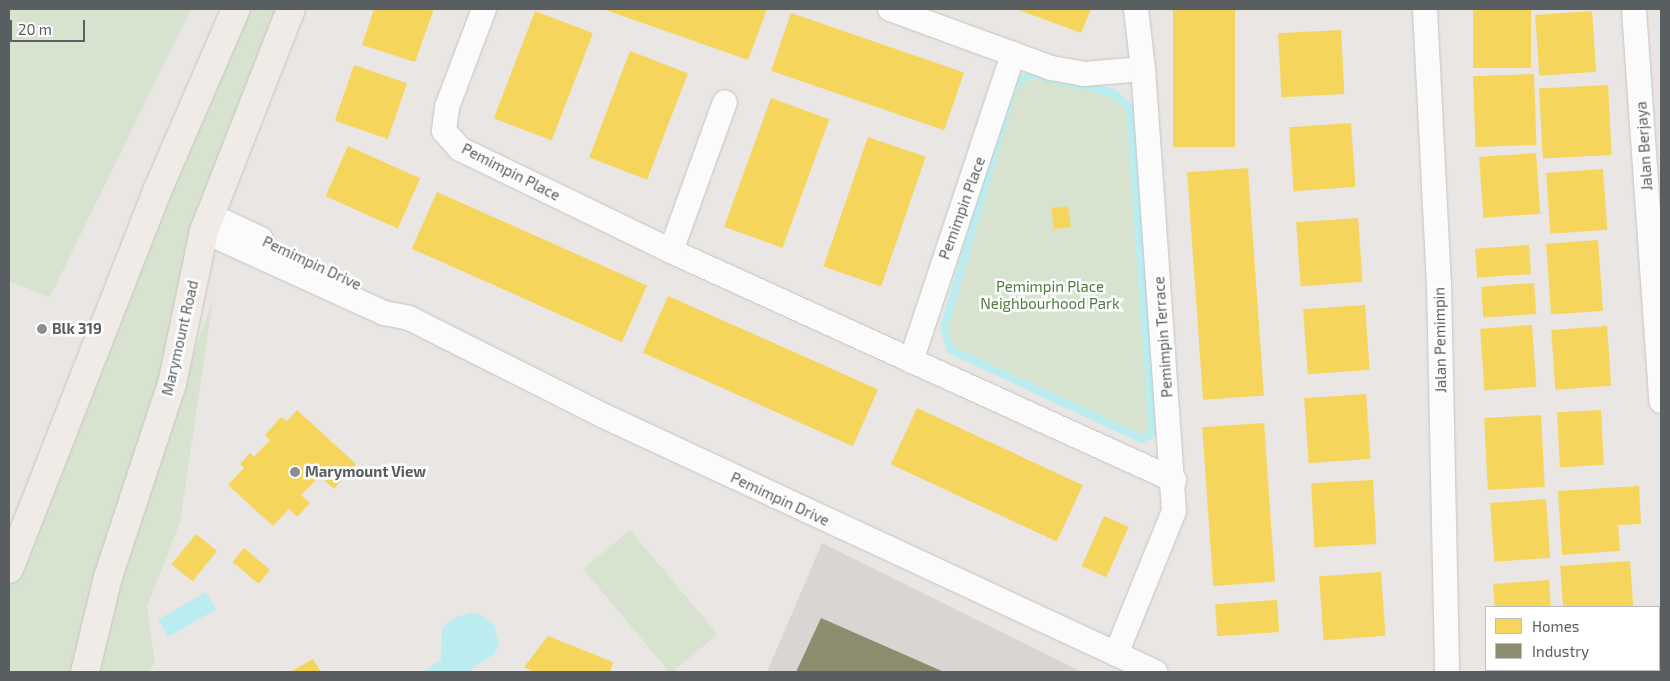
<!DOCTYPE html>
<style>
body{margin:0}
#map{position:relative;width:1670px;height:681px;overflow:hidden;background:#e9e6e3;font-family:"Exo 2",sans-serif}
div>[style]{position:absolute}
[style*='--x']{left:calc(var(--x)*1px);top:calc(var(--y)*1px);width:calc(var(--w)*1px);rotate:calc(var(--a)*1deg)}
.industrial>*{inset:0;background:#d8d5d3}
.green>*{inset:0;background:#d8e3cf;transform-origin:0 0}
.water>*{inset:0;background:#baecf0;transform-origin:0 0}
.homes>*{inset:0;background:#f6d55c;transform-origin:0 0}
.industry>*{inset:0;background:#8c8c6e}
.stream>*{height:8px;margin:-4px;padding:0 4px;transform-origin:4px;border-radius:4px;background:#baecf0}
.roads{filter:drop-shadow(0 0 1px #c5c4c3) drop-shadow(0 0 1px #c5c4c3)}
.minor>*{height:24px;margin:-12px;padding:0 12px;transform-origin:12px;border-radius:12px;background:#fcfbfb}
.primary>*{height:28px;margin:-14px;padding:0 14px;transform-origin:14px;border-radius:14px;background:#f0ebe6}
.dots>*{width:14px;height:14px;translate:-50% -50%;box-sizing:border-box;border:2px solid #fff;border-radius:50%}
span{translate:-50% -50%;white-space:nowrap;text-align:center;line-height:1.15;-webkit-text-stroke:5px #fff;paint-order:stroke}
.street-label{font-size:15px;color:#595f60}
.park-label{font-size:15px;color:#4f7d3c}
.poi-label{font-size:15px;color:#595f60;font-weight:700}
.left{translate:0 -50%;text-align:left}
.frame{position:absolute;inset:0;border:10px solid #595f60;pointer-events:none}
.legend{position:absolute;left:1485px;top:606px;width:175px;height:65px;box-sizing:border-box;background:#fff;border:1px solid #bdbfbf;margin:0;padding:6px 9px;list-style:none;font-size:15px;color:#595f60}
.legend li{display:flex;align-items:center;gap:10px;height:25px}
.legend b{width:25px;border:1px solid #bdbfbf}
.scale{position:absolute;left:10px;top:20px;width:75px;height:22px;box-sizing:border-box;border:2px solid #595f60;border-top:0;padding-left:6px;font-size:15px;line-height:18px;white-space:nowrap;color:#595f60;-webkit-text-stroke:4px #fff;paint-order:stroke}
</style>
<div id="map">
<div class="industrial">
<i style="clip-path:polygon(822px 543px,1082px 672px,767px 672px)"></i>
</div>
<div class="green">
<i style="clip-path:polygon(9px 9px,191px 9px,50px 297px,9px 281px)"></i>
<i style="clip-path:polygon(236px 9px,291px 9px,204px 231px,161px 440px,213px 300px,180px 522px,147px 607px,155px 663px,148px 672px,9px 672px,9px 569px)"></i>
<i style="clip-path:polygon(1031px 74px,1113px 93px,1130px 108px,1153px 433px,1142px 439px,951px 350px,944px 328px,1014px 84px)"></i>
<i style="left:630px;top:530px;width:136px;height:61px;rotate:50deg"></i>
</div>
<div class="water">
<i style="left:206px;top:592px;width:20px;height:55px;rotate:60deg"></i>
<i style="clip-path:polygon(471px 613px,480px 614px,494px 625px,499px 645px,494px 654px,467px 672px,423px 672px,441px 660px,442px 628px,454px 618px)"></i>
</div>
<div class="homes">
<i style="clip-path:polygon(374px 9px,434px 9px,415px 62px,362px 45px)"></i>
<i style="clip-path:polygon(603px 9px,767px 9px,748px 60px)"></i>
<i style="clip-path:polygon(1016px 9px,1091px 9px,1081px 33px)"></i>
<i style="left:1173px;top:9px;width:62px;height:138px"></i>
<i style="left:1473px;top:9px;width:58px;height:59px"></i>
<i style="left:535px;top:11px;width:62px;height:115px;rotate:21deg"></i>
<i style="left:1592px;top:11px;width:61px;height:57px;rotate:86deg"></i>
<i style="left:791px;top:13px;width:183px;height:61px;rotate:19deg"></i>
<i style="left:1341px;top:30px;width:64px;height:63px;rotate:87deg"></i>
<i style="left:630px;top:51px;width:62px;height:114px;rotate:21deg"></i>
<i style="left:354px;top:65px;width:56px;height:59px;rotate:19deg"></i>
<i style="left:1534px;top:74px;width:71px;height:61px;rotate:88deg"></i>
<i style="left:1608px;top:85px;width:70px;height:69px;rotate:87deg"></i>
<i style="left:771px;top:98px;width:62px;height:137px;rotate:20deg"></i>
<i style="left:1351px;top:123px;width:64px;height:62px;rotate:86deg"></i>
<i style="left:868px;top:137px;width:61px;height:137px;rotate:19deg"></i>
<i style="left:348px;top:146px;width:79px;height:55px;rotate:24deg"></i>
<i style="left:1536px;top:153px;width:61px;height:57px;rotate:86deg"></i>
<i style="left:1248px;top:168px;width:228px;height:61px;rotate:86deg"></i>
<i style="left:1603px;top:169px;width:61px;height:57px;rotate:86deg"></i>
<i style="left:437px;top:192px;width:230px;height:62px;rotate:24deg"></i>
<i style="left:1068px;top:206px;width:21px;height:17px;rotate:82deg"></i>
<i style="left:1358px;top:218px;width:64px;height:62px;rotate:86deg"></i>
<i style="left:1598px;top:240px;width:71px;height:52px;rotate:86deg"></i>
<i style="left:1529px;top:245px;width:29px;height:54px;rotate:86deg"></i>
<i style="left:1534px;top:283px;width:31px;height:53px;rotate:86deg"></i>
<i style="left:668px;top:296px;width:230px;height:62px;rotate:24deg"></i>
<i style="left:1365px;top:305px;width:65px;height:62px;rotate:86deg"></i>
<i style="left:1532px;top:325px;width:62px;height:52px;rotate:86deg"></i>
<i style="left:1607px;top:326px;width:60px;height:56px;rotate:86deg"></i>
<i style="left:1366px;top:394px;width:65px;height:62px;rotate:86deg"></i>
<i style="left:917px;top:408px;width:183px;height:62px;rotate:25deg"></i>
<i style="clip-path:polygon(297px 410px,356px 464px,334px 489px,320px 476px,301px 495px,310px 503px,297px 517px,289px 509px,273px 526px,228px 485px,244px 468px,240px 464px,250px 453px,254px 457px,270px 440px,265px 435px,281px 417px,287px 421px)"></i>
<i style="left:1601px;top:410px;width:55px;height:44px;rotate:87deg"></i>
<i style="left:1541px;top:415px;width:72px;height:57px;rotate:87deg"></i>
<i style="left:1264px;top:423px;width:159px;height:62px;rotate:86deg"></i>
<i style="left:1373px;top:480px;width:64px;height:62px;rotate:87deg"></i>
<i style="clip-path:polygon(1639px 486px,1641px 524px,1618px 525px,1620px 551px,1562px 555px,1558px 491px)"></i>
<i style="left:1546px;top:499px;width:59px;height:56px;rotate:86deg"></i>
<i style="left:1104px;top:516px;width:27px;height:55px;rotate:24deg"></i>
<i style="left:196px;top:534px;width:27px;height:39px;rotate:39deg"></i>
<i style="left:244px;top:548px;width:34px;height:18px;rotate:40deg"></i>
<i style="left:1630px;top:561px;width:46px;height:70px;rotate:86deg"></i>
<i style="left:1381px;top:572px;width:64px;height:62px;rotate:86deg"></i>
<i style="left:1549px;top:580px;width:27px;height:56px;rotate:86deg"></i>
<i style="left:1277px;top:600px;width:32px;height:62px;rotate:86deg"></i>
<i style="clip-path:polygon(548px 636px,613px 662px,610px 672px,534px 672px,524px 667px)"></i>
<i style="clip-path:polygon(313px 659px,321px 672px,290px 672px)"></i>
<i style="left:1489px;top:670px;width:63px;height:2px"></i>
<i style="left:1565px;top:670px;width:78px;height:2px"></i>
</div>
<div class="industry">
<i style="clip-path:polygon(821px 618px,944px 672px,796px 672px)"></i>
</div>
<div class="stream">
<i style="--x:1031;--y:74;--w:84;--a:13"></i>
<i style="--x:1113;--y:93;--w:23;--a:41"></i>
<i style="--x:1130;--y:108;--w:326;--a:86"></i>
<i style="--x:1153;--y:433;--w:13;--a:151"></i>
<i style="--x:1142;--y:439;--w:211;--a:-155"></i>
<i style="--x:951;--y:350;--w:23;--a:-108"></i>
<i style="--x:944;--y:328;--w:254;--a:-74"></i>
<i style="--x:1014;--y:84;--w:20;--a:-30"></i>
</div>
<div class="roads">
<div class="minor">
<i style="--x:484;--y:9;--w:105;--a:110.7"></i>
<i style="--x:447;--y:107;--w:24;--a:97"></i>
<i style="--x:444;--y:131;--w:24;--a:48"></i>
<i style="--x:460;--y:149;--w:234;--a:25.8"></i>
<i style="--x:671;--y:251;--w:553;--a:24.48"></i>
<i style="--x:890;--y:9;--w:171;--a:20.1"></i>
<i style="--x:1051;--y:68;--w:34;--a:10"></i>
<i style="--x:1084;--y:74;--w:59;--a:-4.8"></i>
<i style="--x:1425;--y:9;--w:274;--a:87.1"></i>
<i style="--x:1439;--y:283;--w:389;--a:88.8"></i>
<i style="--x:1634;--y:10;--w:392;--a:86"></i>
<i style="--x:210;--y:215;--w:56;--a:25.2"></i>
<i style="--x:204;--y:231;--w:198;--a:24.5"></i>
<i style="--x:384;--y:313;--w:25;--a:11"></i>
<i style="--x:409;--y:318;--w:218;--a:26.7"></i>
<i style="--x:604;--y:416;--w:608;--a:24.92"></i>
<i style="--x:671;--y:251;--w:158;--a:-70.1"></i>
<i style="--x:911;--y:361;--w:324;--a:-71.6"></i>
<i style="--x:1116;--y:654;--w:154;--a:-67.9"></i>
<i style="--x:1174;--y:511;--w:443;--a:-94"></i>
<i style="--x:1143;--y:69;--w:60;--a:-96.7"></i>
</div>
<div class="primary">
<i style="--x:9;--y:569;--w:408;--a:-68.6"></i>
<i style="--x:158;--y:189;--w:196;--a:-66.6"></i>
<i style="--x:85;--y:672;--w:98;--a:-76.4"></i>
<i style="--x:108;--y:577;--w:203;--a:-71.7"></i>
<i style="--x:172;--y:384;--w:156;--a:-78.2"></i>
<i style="--x:204;--y:231;--w:238;--a:-68.6"></i>
</div>
</div>
<div class="dots">
<i style="left:42px;top:329px;background:#8b8e8e"></i>
<i style="left:295px;top:472px;background:#8b8e8e"></i>
</div>
<div class="street-label">
<span style="left:1644px;top:146px;rotate:-94deg">Jalan Berjaya</span>
<span style="left:511px;top:172px;rotate:27deg">Pemimpin Place</span>
<span style="left:962px;top:208px;rotate:-70deg">Pemimpin Place</span>
<span style="left:312px;top:263px;rotate:25deg">Pemimpin Drive</span>
<span style="left:1163px;top:337px;rotate:-94deg">Pemimpin Terrace</span>
<span style="left:180px;top:338px;rotate:-77deg">Marymount Road</span>
<span style="left:1440px;top:340px;rotate:-91deg">Jalan Pemimpin</span>
<span style="left:780px;top:499px;rotate:25deg">Pemimpin Drive</span>
</div>
<div class="park-label">
<span style="left:1050px;top:295px">Pemimpin Place<br>Neighbourhood Park</span>
</div>
<div class="poi-label">
<span class="left" style="left:52px;top:329px">Blk 319</span>
<span class="left" style="left:305px;top:472px">Marymount View</span>
</div>
<div class="frame"></div>
<ul class="legend">
<li><b style="height:14px;background:#f6d55c"></b>Homes</li>
<li><b style="height:14px;background:#8c8c6e"></b>Industry</li>
</ul>
<div class="scale">20 m</div>
</div>
